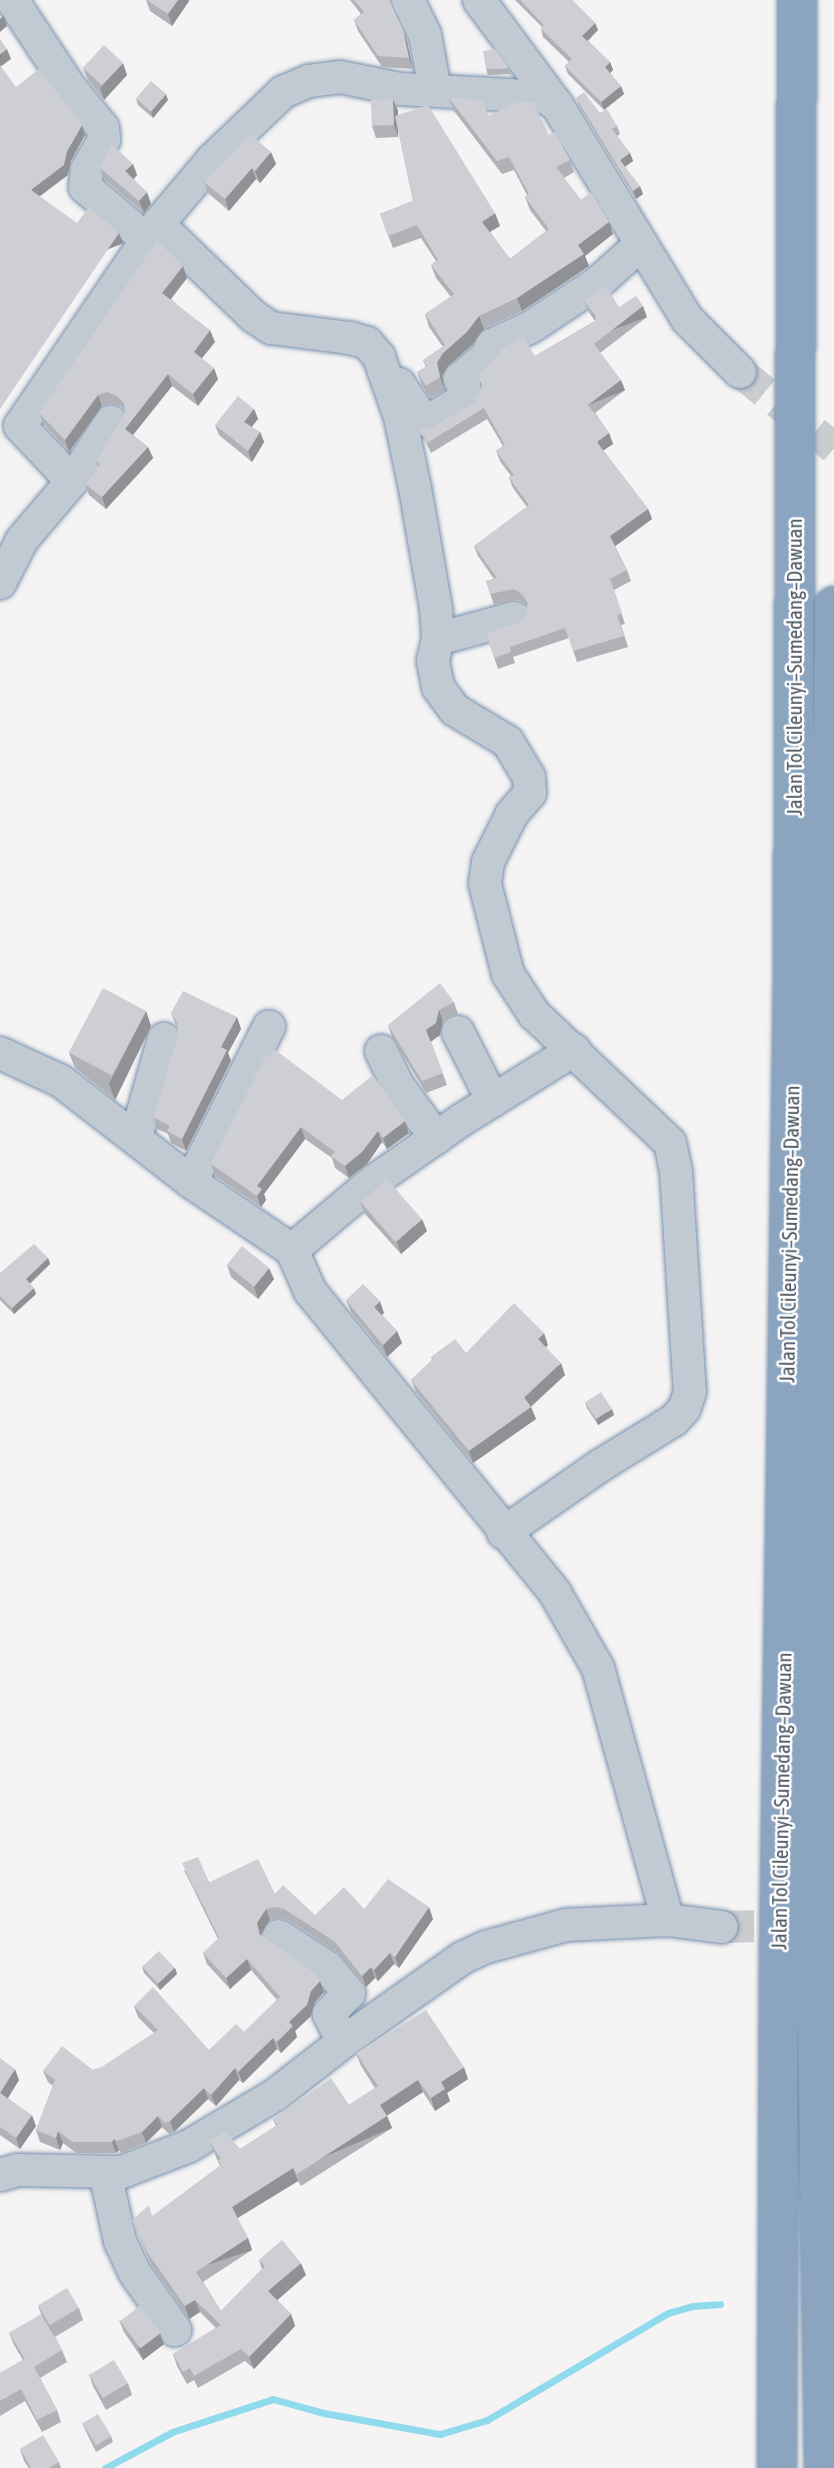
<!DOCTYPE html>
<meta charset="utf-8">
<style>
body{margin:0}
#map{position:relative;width:834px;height:2468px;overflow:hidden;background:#f5f3f3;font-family:"Asap Condensed",sans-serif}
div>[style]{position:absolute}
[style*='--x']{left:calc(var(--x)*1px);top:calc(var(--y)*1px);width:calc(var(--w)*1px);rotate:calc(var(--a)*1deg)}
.stream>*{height:7px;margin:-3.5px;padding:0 3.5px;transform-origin:3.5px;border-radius:3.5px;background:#90daee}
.minor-tunnel>*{height:32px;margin-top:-16px;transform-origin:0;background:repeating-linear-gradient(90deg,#caccce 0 32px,transparent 0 48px)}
.roads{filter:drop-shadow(0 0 2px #7690ad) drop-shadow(0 0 2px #7690ad)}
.minor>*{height:32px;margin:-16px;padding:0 16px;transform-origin:16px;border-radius:16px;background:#c1cad2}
.highway>*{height:38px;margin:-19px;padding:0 19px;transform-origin:19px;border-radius:19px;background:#8ba5c1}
.wall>*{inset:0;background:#b0b2b7}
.shaded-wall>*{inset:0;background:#909195;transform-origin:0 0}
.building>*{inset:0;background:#cdcfd5;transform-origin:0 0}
span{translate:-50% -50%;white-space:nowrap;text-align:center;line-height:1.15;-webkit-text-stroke:5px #fff;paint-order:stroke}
.street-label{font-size:21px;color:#4a5661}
</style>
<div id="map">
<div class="stream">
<i style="--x:105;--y:2468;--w:76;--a:-28.2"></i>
<i style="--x:172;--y:2432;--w:106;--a:-18.1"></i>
<i style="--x:273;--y:2399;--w:53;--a:15.4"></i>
<i style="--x:324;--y:2413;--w:118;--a:10.3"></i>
<i style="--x:440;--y:2434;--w:49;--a:-16.6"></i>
<i style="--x:487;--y:2420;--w:210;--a:-30.6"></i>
<i style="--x:668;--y:2313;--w:26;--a:-16"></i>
<i style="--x:693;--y:2306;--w:27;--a:-4"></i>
</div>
<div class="minor-tunnel">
<i style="--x:740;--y:372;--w:121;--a:39"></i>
<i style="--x:722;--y:1927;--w:79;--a:-1.5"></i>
</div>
<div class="roads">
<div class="minor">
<i style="--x:12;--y:0;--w:103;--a:56.5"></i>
<i style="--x:69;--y:86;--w:54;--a:51"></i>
<i style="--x:103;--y:128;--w:12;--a:85"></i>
<i style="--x:104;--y:140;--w:34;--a:120"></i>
<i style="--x:87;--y:170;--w:17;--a:97"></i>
<i style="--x:85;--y:187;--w:80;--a:40.4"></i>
<i style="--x:408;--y:0;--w:39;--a:64"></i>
<i style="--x:425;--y:35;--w:56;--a:79.7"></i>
<i style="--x:479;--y:0;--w:131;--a:53.4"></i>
<i style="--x:158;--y:224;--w:132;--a:44.1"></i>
<i style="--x:253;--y:316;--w:22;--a:34"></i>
<i style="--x:271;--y:328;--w:80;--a:7.2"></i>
<i style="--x:350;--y:338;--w:18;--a:16"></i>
<i style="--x:367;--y:343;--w:18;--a:49"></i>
<i style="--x:379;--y:357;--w:64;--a:70.7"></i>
<i style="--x:400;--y:417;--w:73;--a:78.1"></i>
<i style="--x:415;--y:488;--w:122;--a:80.1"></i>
<i style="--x:436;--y:608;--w:31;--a:86"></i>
<i style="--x:438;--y:639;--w:23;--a:103"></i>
<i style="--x:433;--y:661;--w:26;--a:79"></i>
<i style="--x:438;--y:687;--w:29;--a:54"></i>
<i style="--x:455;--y:710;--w:62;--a:31.1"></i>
<i style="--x:508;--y:742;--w:41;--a:59"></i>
<i style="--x:529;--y:777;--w:16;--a:86"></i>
<i style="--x:530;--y:793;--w:28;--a:131"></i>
<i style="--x:512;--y:814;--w:54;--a:116.6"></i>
<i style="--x:488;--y:862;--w:22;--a:98"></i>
<i style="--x:485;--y:884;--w:93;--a:75.7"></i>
<i style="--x:508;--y:974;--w:48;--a:57"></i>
<i style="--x:534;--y:1014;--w:187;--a:43.5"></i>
<i style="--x:670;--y:1143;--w:29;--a:78"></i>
<i style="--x:676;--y:1171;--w:221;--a:86.4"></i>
<i style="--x:690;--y:1392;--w:18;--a:109"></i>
<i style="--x:684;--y:1409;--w:15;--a:132"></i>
<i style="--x:674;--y:1420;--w:86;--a:148.3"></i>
<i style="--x:601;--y:1465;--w:119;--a:145.2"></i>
<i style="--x:399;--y:384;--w:40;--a:56"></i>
<i style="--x:421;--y:417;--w:8;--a:30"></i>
<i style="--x:428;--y:421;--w:47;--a:-31"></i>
<i style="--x:468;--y:397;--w:20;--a:-114"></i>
<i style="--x:460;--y:379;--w:35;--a:-40"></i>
<i style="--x:487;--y:356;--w:12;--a:-66"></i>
<i style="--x:492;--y:345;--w:43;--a:-24.8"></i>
<i style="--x:531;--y:327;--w:83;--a:-33.7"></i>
<i style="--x:600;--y:281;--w:54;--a:-42"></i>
<i style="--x:72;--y:481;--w:76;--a:-133.4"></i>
<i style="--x:20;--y:426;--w:245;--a:-55.7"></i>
<i style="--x:158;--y:224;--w:85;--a:-49.8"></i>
<i style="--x:213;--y:159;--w:97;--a:-43.7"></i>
<i style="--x:283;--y:92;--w:28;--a:-23"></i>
<i style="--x:309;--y:81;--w:31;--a:-7"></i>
<i style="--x:340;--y:77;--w:61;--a:11.3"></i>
<i style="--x:400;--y:89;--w:145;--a:3.2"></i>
<i style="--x:545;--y:97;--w:14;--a:34"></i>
<i style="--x:557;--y:105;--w:250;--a:58.7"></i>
<i style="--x:687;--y:319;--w:75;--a:45"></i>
<i style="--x:0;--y:583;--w:48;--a:-62.9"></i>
<i style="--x:22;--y:540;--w:77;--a:-49.7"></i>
<i style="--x:72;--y:481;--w:71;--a:-56.5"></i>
<i style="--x:438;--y:639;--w:79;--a:-15.4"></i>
<i style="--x:458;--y:1032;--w:77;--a:63.1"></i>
<i style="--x:381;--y:1051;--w:37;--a:64"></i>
<i style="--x:397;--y:1084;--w:67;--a:54.2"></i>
<i style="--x:0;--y:1053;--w:67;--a:24.7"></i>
<i style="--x:61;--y:1081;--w:165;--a:37.8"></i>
<i style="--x:191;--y:1182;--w:122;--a:34"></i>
<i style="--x:292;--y:1250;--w:45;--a:66.3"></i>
<i style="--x:310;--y:1291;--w:389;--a:50.9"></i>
<i style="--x:555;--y:1593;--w:86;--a:60.2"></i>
<i style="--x:598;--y:1668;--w:262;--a:74.5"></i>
<i style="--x:136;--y:1137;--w:102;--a:-74.1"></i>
<i style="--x:191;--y:1182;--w:174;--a:-63.3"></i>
<i style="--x:292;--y:1250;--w:107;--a:-40.1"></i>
<i style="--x:374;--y:1181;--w:108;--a:-34.9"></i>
<i style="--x:463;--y:1119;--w:131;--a:-31.9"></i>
<i style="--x:279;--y:1936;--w:59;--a:33.1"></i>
<i style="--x:328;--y:1968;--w:33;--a:50"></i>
<i style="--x:349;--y:1993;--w:29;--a:134"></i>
<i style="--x:329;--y:2014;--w:31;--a:63"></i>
<i style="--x:105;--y:2172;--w:71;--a:77.7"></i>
<i style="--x:120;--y:2241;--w:35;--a:65"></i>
<i style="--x:135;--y:2273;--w:70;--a:54.9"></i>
<i style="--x:0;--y:2175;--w:18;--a:-16"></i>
<i style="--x:17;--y:2170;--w:105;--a:1.1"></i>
<i style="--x:122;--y:2172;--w:72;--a:-21.2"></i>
<i style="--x:189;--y:2146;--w:100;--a:-30.7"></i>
<i style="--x:275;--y:2095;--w:86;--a:-37.9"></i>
<i style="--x:343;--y:2042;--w:146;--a:-35.2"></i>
<i style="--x:462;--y:1958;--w:26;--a:-25"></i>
<i style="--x:486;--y:1947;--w:83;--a:-15.4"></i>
<i style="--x:566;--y:1925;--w:102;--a:-2.8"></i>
<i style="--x:668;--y:1920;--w:54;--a:7.4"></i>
</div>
<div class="highway">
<i style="--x:777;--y:2468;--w:513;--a:-89.78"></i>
<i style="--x:779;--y:1955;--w:977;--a:-89.18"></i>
<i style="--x:793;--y:978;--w:978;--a:-89.77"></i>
<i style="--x:824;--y:2468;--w:505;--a:-90.91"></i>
<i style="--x:816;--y:1963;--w:1357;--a:-89.24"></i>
</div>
</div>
<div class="wall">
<i style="clip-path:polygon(146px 0,189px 0,189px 1px,172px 26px,150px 11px)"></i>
<i style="clip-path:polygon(350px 0,392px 0,391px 5px,407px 41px,413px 69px,382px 67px,358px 31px,354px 20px,361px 14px)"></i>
<i style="clip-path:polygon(515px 0,572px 0,595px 23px,598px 30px,588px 41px,610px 62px,613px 70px,610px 73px,624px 94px,604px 110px,568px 74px,565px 66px,569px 62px,543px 37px,541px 29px,542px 27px)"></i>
<i style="clip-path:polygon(83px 68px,127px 75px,104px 100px,88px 80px)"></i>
<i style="clip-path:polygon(509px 68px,511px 74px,488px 75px,486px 69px)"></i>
<i style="clip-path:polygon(449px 98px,489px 116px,549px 135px,570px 160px,574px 172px,564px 178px,581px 200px,609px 222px,613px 234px,585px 256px,589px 266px,522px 311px,484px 329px,472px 345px,448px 366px,442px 376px,445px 390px,430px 398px,422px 385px,417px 372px,426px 367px,423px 360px,443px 347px,429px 327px,425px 314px,451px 297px,436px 278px,431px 265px,436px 261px,421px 238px,393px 248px,380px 214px,413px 201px,398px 129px,398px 137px,376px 138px,372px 126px,393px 99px,398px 111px,398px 115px,500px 226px,490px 232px,510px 259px,546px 231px,530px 210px,525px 197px,527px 195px,514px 170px,502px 174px,454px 111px)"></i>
<i style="clip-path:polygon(576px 98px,600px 113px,617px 126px,620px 134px,617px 136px,630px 153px,633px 161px,625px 167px,643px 194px,636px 199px,579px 106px)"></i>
<i style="clip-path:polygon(136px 99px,168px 100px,153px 118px,138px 105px)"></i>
<i style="clip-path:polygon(250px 134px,276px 164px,260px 183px,256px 179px,229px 211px,208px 193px,204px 182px)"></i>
<i style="clip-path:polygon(133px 164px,137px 175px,134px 179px,151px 204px,144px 213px,104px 179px,100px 168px)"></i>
<i style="clip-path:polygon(183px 266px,187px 278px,171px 299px,215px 342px,202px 358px,218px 379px,198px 406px,172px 386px,133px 435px,148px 447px,153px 458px,106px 509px,89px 495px,85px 484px,98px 467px,96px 461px,125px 412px,125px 411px,122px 407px,111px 404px,102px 406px,69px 452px,44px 424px,39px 413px)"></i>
<i style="clip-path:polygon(584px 301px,619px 307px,647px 317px,600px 353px,625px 390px,595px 413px,609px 433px,613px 444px,603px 450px,648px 509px,652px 519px,615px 546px,627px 570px,631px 581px,614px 590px,625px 624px,621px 625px,628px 647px,577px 662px,569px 638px,513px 657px,515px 663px,498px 669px,486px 633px,523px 621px,527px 606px,518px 600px,494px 605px,486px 581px,494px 579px,478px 556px,474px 546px,527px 507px,513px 488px,509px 478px,511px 476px,500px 461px,496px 451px,503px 446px,487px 419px,431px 453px,419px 428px,434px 426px,474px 402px,535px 356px,595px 321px,588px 311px)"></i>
<i style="clip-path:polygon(254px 409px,258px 419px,251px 427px,260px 432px,264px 442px,252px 462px,219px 435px,215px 425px)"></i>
<i style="clip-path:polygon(454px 1002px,458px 1014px,443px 1021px,440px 1035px,431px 1042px,447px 1085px,426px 1093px,392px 1037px,388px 1025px)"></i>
<i style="clip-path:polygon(146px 1011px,151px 1026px,115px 1100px,75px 1068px,69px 1053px)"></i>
<i style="clip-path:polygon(171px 1013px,237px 1017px,241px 1029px,228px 1053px,231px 1061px,186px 1151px,171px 1143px,168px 1134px,157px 1129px,153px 1117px,178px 1033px,177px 1028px)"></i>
<i style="clip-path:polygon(342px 1100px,409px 1133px,387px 1149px,382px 1142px,367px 1164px,349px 1178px,335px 1168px,332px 1158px,305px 1139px,264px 1194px,266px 1200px,261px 1207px,215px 1176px,211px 1164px)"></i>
<i style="clip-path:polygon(360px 1201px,427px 1231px,401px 1254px,364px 1213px)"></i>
<i style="clip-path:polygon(48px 1258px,50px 1264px,30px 1284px,36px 1294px,14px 1314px,0 1300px,0 1273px)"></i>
<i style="clip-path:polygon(227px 1265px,274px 1279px,258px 1299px,231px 1277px)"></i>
<i style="clip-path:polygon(346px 1300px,384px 1313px,382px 1315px,397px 1331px,402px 1343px,387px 1357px,351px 1312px)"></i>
<i style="clip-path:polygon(548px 1345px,546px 1347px,565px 1375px,531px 1407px,536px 1419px,473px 1463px,416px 1392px,411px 1380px,432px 1360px,431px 1357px)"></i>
<i style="clip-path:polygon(585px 1402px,614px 1415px,598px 1425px,587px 1408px)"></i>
<i style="clip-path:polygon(184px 1870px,209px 1882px,275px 1894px,315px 1915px,364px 1909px,433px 1919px,399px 1968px,394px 1964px,378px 1981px,375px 1978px,366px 1987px,338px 1953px,288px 1920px,279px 1918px,270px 1920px,261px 1935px,320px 1981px,324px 1992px,315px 2002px,311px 2016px,295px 2031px,297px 2037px,281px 2053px,277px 2049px,243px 2083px,239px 2080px,216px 2106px,208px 2099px,174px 2132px,169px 2134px,162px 2127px,146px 2143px,121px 2153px,119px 2150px,116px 2153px,76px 2153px,63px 2143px,60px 2150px,40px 2142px,36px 2130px,53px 2086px,48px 2082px,43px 2071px,93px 2070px,102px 2067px,154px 2033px,138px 2017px,134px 2006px,209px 2050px,244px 2032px,277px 2000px,251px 1970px,230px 1989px,207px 1964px,203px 1953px,218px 1939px)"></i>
<i style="clip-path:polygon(142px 1967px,175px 1968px,177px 1974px,160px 1990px,144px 1973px)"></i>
<i style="clip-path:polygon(356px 2053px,468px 2079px,447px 2093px,450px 2101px,435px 2111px,423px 2092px,387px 2116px,392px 2128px,301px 2186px,298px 2181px,237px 2218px,248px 2238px,252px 2250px,203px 2282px,221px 2311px,262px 2269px,259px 2260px,306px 2275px,277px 2300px,291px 2314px,295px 2326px,254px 2369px,245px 2361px,198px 2388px,194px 2380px,187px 2384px,177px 2366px,173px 2354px,216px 2328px,200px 2312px,189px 2319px,151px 2264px,132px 2220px,153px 2216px,220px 2166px,209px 2141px,240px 2149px,276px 2126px,273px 2119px,349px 2105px,375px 2088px,361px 2066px)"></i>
<i style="clip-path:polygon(0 2058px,19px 2080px,8px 2098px,36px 2126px,20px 2149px,0 2135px)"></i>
<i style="clip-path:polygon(38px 2306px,79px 2308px,83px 2320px,55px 2337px,62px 2350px,67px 2362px,40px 2378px,57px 2410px,61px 2422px,42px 2432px,25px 2401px,0 2416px,0 2373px,23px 2360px,14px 2345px,9px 2333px,42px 2316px)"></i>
<i style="clip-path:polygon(119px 2320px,164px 2344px,143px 2360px,124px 2332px)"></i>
<i style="clip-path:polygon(89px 2374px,128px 2383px,132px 2395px,106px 2410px,93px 2386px)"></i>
<i style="clip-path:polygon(82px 2423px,111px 2436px,113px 2442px,96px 2452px)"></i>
<i style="clip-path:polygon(20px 2449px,59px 2462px,61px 2468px,29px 2468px,24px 2461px)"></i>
</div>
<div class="shaded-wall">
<i style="clip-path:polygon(178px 0,189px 0,189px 1px,172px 26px,168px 14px)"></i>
<i style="clip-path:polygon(4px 16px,7px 26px,0 32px,0 19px)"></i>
<i style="clip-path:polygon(595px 23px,598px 30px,585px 43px,582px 36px)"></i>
<i style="clip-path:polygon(403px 30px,407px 41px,413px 69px,409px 58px)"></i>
<i style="clip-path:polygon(7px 49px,11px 59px,0 67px,0 54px)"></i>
<i style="clip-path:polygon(610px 62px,613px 70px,608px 75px,605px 67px)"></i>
<i style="clip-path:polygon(123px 63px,127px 75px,104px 100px,100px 88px)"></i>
<i style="clip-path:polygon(621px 86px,624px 94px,604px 110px,601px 102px)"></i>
<i style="clip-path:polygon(166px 94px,168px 100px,153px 118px,151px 112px)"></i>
<i style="clip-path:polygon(393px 99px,398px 111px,398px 137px,394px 125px)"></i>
<i style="clip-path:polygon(82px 125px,85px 135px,71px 161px,68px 175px,35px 200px,31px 190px,67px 151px)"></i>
<i style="clip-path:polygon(271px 152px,276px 164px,260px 183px,255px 171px)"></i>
<i style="clip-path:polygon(630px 153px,633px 161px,623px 168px,620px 160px)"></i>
<i style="clip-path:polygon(133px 164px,137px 175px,130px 183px,125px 171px)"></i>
<i style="clip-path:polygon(252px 168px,256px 179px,229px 211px,225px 199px)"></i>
<i style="clip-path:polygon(640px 186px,643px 194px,636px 199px,633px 191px)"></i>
<i style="clip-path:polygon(147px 192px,151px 204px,144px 213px,139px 201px)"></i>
<i style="clip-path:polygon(495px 213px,500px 226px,486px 234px,482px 222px)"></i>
<i style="clip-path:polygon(609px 222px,613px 234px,585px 256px,589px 266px,522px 311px,517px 298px,578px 245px)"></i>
<i style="left:119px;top:233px;width:11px;height:212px;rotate:68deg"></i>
<i style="clip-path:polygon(183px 266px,187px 278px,167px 304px,162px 293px)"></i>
<i style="left:643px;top:306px;width:12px;height:62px;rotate:70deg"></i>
<i style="clip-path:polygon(479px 316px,484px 329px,472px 345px,448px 366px,442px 376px,445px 390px,440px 377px,437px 363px,443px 353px)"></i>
<i style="clip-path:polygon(210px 330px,215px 342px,198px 363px,194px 352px)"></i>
<i style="clip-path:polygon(214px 368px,218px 379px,198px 406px,193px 394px)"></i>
<i style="clip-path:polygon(168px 374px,172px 386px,129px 440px,125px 429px)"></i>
<i style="left:621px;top:380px;width:11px;height:41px;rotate:68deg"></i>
<i style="clip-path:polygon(98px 395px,102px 406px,69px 452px,65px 440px)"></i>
<i style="clip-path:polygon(254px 409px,258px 419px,247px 433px,244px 422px)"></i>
<i style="clip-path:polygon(260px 432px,264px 442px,252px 462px,248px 451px)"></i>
<i style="clip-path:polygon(609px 433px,613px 444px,601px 452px,597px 442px)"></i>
<i style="clip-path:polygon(148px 447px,153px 458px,106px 509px,102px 497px)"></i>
<i style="clip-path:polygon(648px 509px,652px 519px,614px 547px,610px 536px)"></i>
<i style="clip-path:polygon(439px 1010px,443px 1021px,440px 1035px,430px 1042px,426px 1030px)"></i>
<i style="clip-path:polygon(146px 1011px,151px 1026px,115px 1100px,109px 1084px)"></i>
<i style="clip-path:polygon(237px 1017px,241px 1029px,228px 1053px,231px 1061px,186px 1151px,182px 1139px,221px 1047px)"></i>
<i style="clip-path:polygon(405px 1121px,409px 1133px,387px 1149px,383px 1138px)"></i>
<i style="clip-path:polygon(301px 1127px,305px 1139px,264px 1194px,266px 1200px,261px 1207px,257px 1196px,257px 1186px)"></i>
<i style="clip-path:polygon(378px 1131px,382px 1142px,367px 1164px,349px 1178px,345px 1166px)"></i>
<i style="clip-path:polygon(422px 1219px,427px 1231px,401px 1254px,397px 1242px)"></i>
<i style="clip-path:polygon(48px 1258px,50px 1264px,28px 1285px,26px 1279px)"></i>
<i style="clip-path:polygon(269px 1268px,274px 1279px,258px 1299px,254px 1287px)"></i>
<i style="clip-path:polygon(34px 1288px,36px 1294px,14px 1314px,12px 1308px)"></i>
<i style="clip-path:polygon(380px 1301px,384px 1313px,378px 1318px,374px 1307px)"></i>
<i style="clip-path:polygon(397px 1331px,402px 1343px,387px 1357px,383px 1345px)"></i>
<i style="clip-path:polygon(544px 1333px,548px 1345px,542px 1351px,538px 1339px)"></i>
<i style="clip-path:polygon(561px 1363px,565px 1375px,529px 1408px,531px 1407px,536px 1419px,473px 1463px,469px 1451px)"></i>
<i style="clip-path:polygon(612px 1409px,614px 1415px,598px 1425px,596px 1419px)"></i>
<i style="clip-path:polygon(429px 1907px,433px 1919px,399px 1968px,395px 1957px)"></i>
<i style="clip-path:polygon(266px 1909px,270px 1920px,261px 1934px,263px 1945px,257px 1923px)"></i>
<i style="clip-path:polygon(390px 1953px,394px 1964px,378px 1981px,374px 1970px)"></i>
<i style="clip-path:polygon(247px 1959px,251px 1970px,230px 1989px,226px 1978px)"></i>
<i style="clip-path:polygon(371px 1967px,375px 1978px,366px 1987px,362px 1976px)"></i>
<i style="clip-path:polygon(175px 1968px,177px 1974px,160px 1990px,158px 1984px)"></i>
<i style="clip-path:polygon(320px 1981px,324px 1992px,315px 2002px,311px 2016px,295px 2031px,297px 2037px,281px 2053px,277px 2042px,289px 2022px,311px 1991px)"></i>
<i style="clip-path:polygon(273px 2038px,277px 2049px,243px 2083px,238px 2072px)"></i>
<i style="clip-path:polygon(464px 2067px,468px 2079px,447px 2093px,450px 2101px,435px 2111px,431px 2098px,441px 2082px)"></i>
<i style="clip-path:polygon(235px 2068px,239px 2080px,216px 2106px,211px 2095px)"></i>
<i style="clip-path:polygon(15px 2069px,19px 2080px,4px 2104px,0 2093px)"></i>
<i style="clip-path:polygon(418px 2080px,423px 2092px,384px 2117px,380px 2105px)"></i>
<i style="clip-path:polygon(204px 2088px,208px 2099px,174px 2132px,170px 2121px)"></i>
<i style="clip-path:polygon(32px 2115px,36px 2126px,20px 2149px,16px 2138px)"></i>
<i style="clip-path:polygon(158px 2116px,162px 2127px,146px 2143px,142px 2132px)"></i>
<i style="left:387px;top:2116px;width:13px;height:107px;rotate:67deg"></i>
<i style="clip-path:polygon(58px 2131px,63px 2143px,60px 2150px,56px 2138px)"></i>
<i style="clip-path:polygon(114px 2139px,119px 2150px,116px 2153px,112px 2142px)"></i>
<i style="clip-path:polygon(293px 2168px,298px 2181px,236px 2219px,232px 2207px)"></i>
<i style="left:248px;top:2238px;width:13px;height:62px;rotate:72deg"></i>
<i style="clip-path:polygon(301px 2263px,306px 2275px,273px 2304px,268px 2291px)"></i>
<i style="clip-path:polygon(195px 2300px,200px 2312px,189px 2319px,185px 2306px)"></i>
<i style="clip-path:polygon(291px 2314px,295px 2326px,254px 2369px,249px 2357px)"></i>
<i style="clip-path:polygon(160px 2333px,164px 2344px,143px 2360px,138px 2348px)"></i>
</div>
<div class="building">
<i style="clip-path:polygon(147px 0,178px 0,168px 14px)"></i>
<i style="clip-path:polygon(354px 0,389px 0,403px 30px,409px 58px,378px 56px,354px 20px,364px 12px)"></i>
<i style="clip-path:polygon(520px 0,572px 0,595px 23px,582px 36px,610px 62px,605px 67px,621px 86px,601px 102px,565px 66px,572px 59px,541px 29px,544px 25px)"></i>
<i style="clip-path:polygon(0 39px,7px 49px,0 54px)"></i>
<i style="left:104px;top:45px;width:26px;height:31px;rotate:43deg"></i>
<i style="clip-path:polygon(495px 49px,509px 68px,486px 69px,483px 51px)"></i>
<i style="clip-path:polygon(0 65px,16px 87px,39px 69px,82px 125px,67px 151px,64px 165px,31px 190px,77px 223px,89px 207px,119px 233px,0 409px)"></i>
<i style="left:151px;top:81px;width:20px;height:23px;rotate:41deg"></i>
<i style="clip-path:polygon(584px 92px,600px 113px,607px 109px,617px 126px,612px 129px,630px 153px,620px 160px,640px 186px,633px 191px,576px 98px)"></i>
<i style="clip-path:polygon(449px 98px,483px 100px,488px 116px,517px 102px,533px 102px,549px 135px,555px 132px,570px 160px,556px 167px,581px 200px,591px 192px,609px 222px,578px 245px,584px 254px,517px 298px,479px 316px,467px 332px,443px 353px,437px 363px,440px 377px,426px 386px,417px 372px,427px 366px,423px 360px,445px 345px,425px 314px,454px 294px,431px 265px,438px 260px,417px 225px,388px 236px,380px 214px,413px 201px,395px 116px,428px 105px,495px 213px,482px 222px,510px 259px,549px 229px,525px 197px,529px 194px,509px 157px,497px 161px)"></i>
<i style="left:393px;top:99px;width:26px;height:22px;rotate:88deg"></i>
<i style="clip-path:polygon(250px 134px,271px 152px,255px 171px,252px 168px,225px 199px,204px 182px)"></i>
<i style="clip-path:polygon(112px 144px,133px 164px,125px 171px,147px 192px,139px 201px,100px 168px)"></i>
<i style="clip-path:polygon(157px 241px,183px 266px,162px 293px,210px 330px,194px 352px,214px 368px,193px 394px,168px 374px,125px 429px,148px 447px,102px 497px,85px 484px,100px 464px,96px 461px,125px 412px,124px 403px,117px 396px,107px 392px,98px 395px,65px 440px,39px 413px)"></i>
<i style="clip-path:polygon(606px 286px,619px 307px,636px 296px,643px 306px,594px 344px,621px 380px,588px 405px,609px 433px,597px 442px,648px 509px,610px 536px,627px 570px,610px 579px,622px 613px,617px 615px,624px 636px,573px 651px,565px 628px,510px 647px,511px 652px,494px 658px,486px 633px,523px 621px,528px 603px,522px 594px,514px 589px,490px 594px,486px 581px,497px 578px,474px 546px,529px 505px,509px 478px,514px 475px,496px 451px,505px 445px,484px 408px,427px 443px,419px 428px,434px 426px,474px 402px,482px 388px,479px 373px,495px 359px,502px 348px,524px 338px,535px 356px,595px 321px,596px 316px,584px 301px)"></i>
<i style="clip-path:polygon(238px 396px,254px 409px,244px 422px,260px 432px,248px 451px,215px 425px)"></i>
<i style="clip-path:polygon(440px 983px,454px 1002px,439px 1010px,436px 1023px,426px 1030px,443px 1073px,422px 1081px,388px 1025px)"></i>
<i style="left:103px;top:988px;width:49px;height:73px;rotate:28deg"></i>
<i style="clip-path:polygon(183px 991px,237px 1017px,221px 1047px,227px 1050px,182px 1139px,167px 1131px,170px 1126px,153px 1117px,178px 1033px,177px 1023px,171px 1013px)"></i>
<i style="clip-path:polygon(274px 1049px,342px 1100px,373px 1075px,405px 1121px,383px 1138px,378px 1131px,362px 1152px,345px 1166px,331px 1156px,335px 1152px,301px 1127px,257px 1186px,262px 1189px,257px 1196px,211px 1164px,266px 1055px,269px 1057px)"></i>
<i style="left:387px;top:1179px;width:53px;height:35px;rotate:49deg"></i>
<i style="clip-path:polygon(34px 1244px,48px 1258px,26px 1279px,34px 1288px,12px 1308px,0 1296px,0 1273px)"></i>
<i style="left:242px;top:1246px;width:35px;height:24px;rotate:39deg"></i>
<i style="clip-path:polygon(363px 1284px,380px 1301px,374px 1307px,397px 1331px,383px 1345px,346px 1300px)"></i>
<i style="clip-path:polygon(514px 1303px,544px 1333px,538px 1339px,561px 1363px,524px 1397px,531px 1407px,469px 1451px,411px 1380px,433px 1359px,431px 1357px,455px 1339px,466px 1353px)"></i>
<i style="left:601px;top:1392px;width:20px;height:19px;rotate:57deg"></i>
<i style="clip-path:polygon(198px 1857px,209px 1882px,195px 1889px,197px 1893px,196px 1893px,182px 1863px)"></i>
<i style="clip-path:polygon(258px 1859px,275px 1894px,283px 1885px,315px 1915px,344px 1887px,364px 1909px,388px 1879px,429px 1907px,395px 1957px,390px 1953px,374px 1970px,371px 1967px,362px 1976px,334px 1941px,284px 1909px,275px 1907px,266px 1909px,257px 1923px,259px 1934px,312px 1971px,320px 1981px,311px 1991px,307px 2005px,289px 2022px,293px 2026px,277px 2042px,273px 2038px,238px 2072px,235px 2068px,211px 2095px,204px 2088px,170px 2121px,165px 2123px,158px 2116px,142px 2132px,117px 2141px,114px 2139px,112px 2142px,72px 2142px,58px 2131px,56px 2138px,36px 2130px,55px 2080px,43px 2071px,62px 2046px,93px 2070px,102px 2067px,158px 2030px,134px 2006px,153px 1987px,209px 2050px,236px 2024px,244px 2032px,280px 1997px,247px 1959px,226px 1978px,203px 1953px,219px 1938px,195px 1889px)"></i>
<i style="left:159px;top:1951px;width:23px;height:23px;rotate:47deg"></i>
<i style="clip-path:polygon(426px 2010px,464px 2067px,441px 2082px,445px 2089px,431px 2098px,418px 2080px,380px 2105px,387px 2116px,297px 2174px,293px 2168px,232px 2207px,248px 2238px,196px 2272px,221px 2311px,265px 2266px,259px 2260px,282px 2240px,301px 2263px,268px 2291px,291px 2314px,249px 2357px,241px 2349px,194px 2376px,190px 2368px,183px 2372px,173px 2354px,221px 2325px,195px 2300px,185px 2306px,147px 2252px,132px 2220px,149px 2205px,152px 2216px,221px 2165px,218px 2160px,221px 2159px,209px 2141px,225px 2131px,240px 2149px,277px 2125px,273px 2119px,331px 2078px,349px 2105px,378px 2086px,356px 2053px)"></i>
<i style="clip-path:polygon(0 2058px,15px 2069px,0 2093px)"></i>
<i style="clip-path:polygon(0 2093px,32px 2115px,16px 2138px,0 2127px)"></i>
<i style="left:67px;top:2288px;width:23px;height:34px;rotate:59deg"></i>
<i style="left:140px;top:2306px;width:34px;height:25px;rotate:53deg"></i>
<i style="clip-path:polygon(41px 2314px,62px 2350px,34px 2367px,57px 2410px,37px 2420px,21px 2389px,0 2401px,0 2373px,25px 2359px,9px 2333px)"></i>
<i style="left:114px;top:2360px;width:27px;height:29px;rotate:59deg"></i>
<i style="left:98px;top:2414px;width:26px;height:18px;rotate:59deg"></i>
<i style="clip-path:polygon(43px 2435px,59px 2462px,49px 2468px,31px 2468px,20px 2449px)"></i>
</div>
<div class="street-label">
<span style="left:794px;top:667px;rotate:-90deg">Jalan Tol Cileunyi–Sumedang–Dawuan</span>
<span style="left:789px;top:1234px;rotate:-89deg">Jalan Tol Cileunyi–Sumedang–Dawuan</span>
<span style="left:781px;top:1801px;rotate:-89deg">Jalan Tol Cileunyi–Sumedang–Dawuan</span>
</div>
</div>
